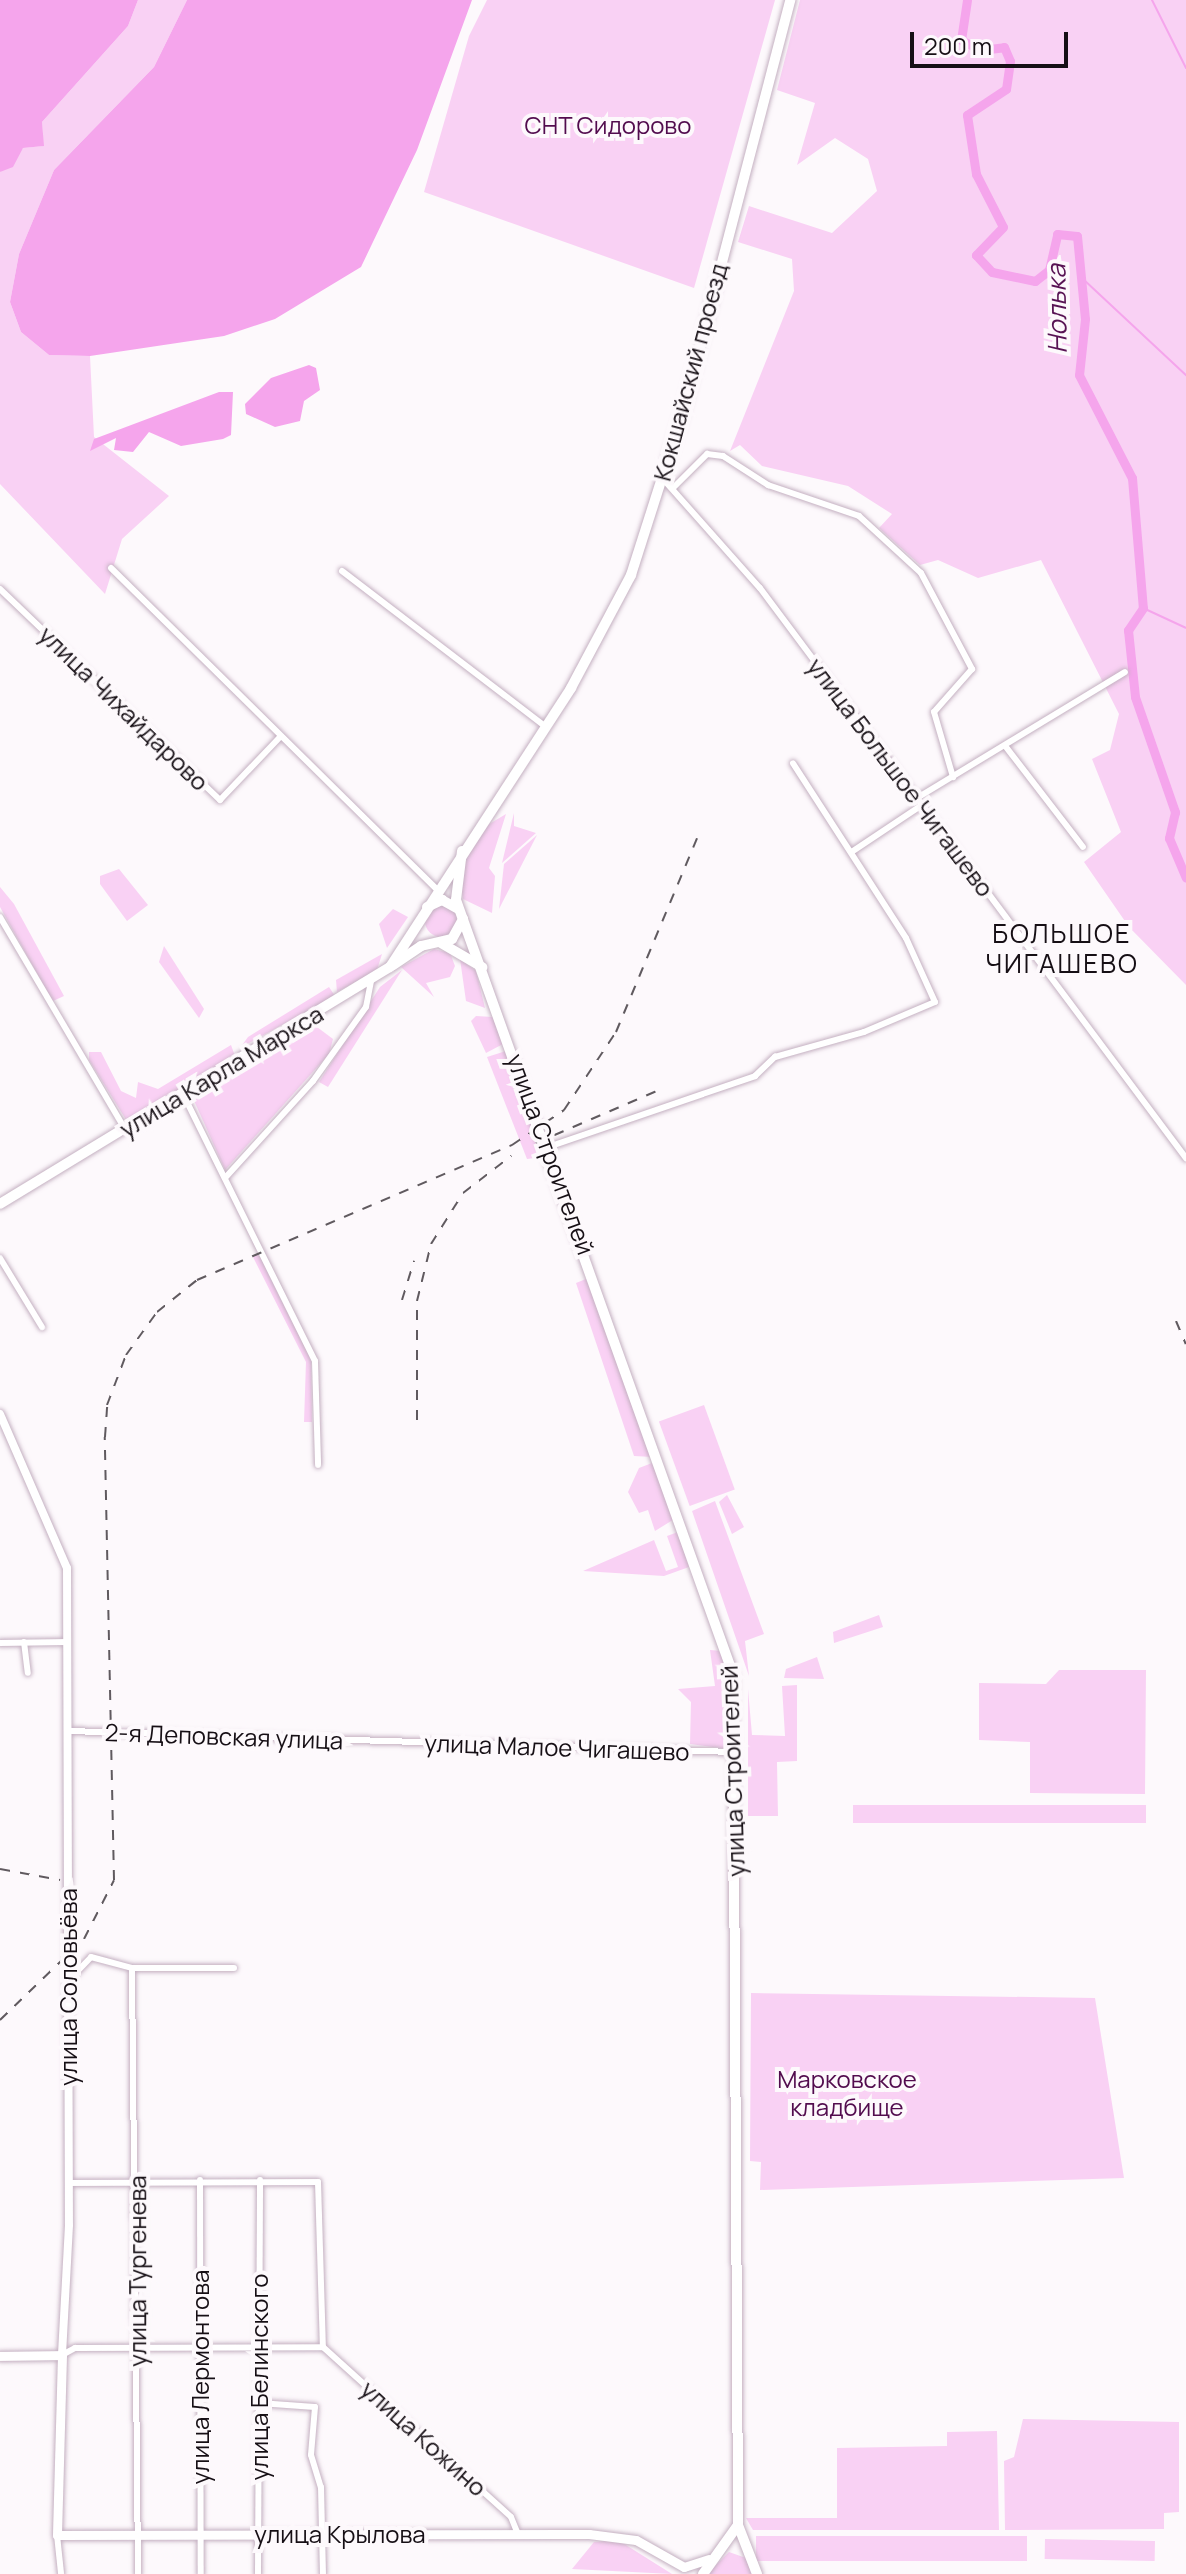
<!DOCTYPE html>
<meta charset="utf-8">
<style>
body{margin:0}
#map{position:relative;width:1186px;height:2574px;overflow:hidden;background:#fdf9fc;font-family:Manrope,sans-serif}
div>[style]{position:absolute}
[style*='--x']{left:calc(var(--x)*1px);top:calc(var(--y)*1px);width:calc(var(--w)*1px);rotate:calc(var(--a)*1deg)}
.green>*{inset:0;background:#f9d1f4;transform-origin:0 0}
.round{border-radius:50%}
.water>*{inset:0;background:#f5a5ec}
.stream>*{height:2px;margin:-1px;padding:0 1px;transform-origin:1px;border-radius:1px;background:#f5a5ec}
.river>*{height:9px;margin:-4.5px;padding:0 4.5px;transform-origin:4.5px;border-radius:4.5px;background:#f5a5ec}
.roads{filter:drop-shadow(0 0 2px #c4b0c1) drop-shadow(0 0 2px #c4b0c1)}
.minor>*{height:6px;margin:-3px;padding:0 3px;transform-origin:3px;border-radius:3px;background:#fff}
.tertiary>*{height:8px;margin:-4px;padding:0 4px;transform-origin:4px;border-radius:4px;background:#fff}
.secondary>*{height:9px;margin:-4.5px;padding:0 4.5px;transform-origin:4.5px;border-radius:4.5px;background:#fff}
.primary>*{height:10px;margin:-5px;padding:0 5px;transform-origin:5px;border-radius:5px;background:#fff}
.rail>*{height:2px;margin-top:-1px;transform-origin:0;background:repeating-linear-gradient(90deg,#605a5f 0 10px,transparent 0 20px)}
span{translate:-50% -50%;white-space:nowrap;text-align:center;line-height:1.15;-webkit-text-stroke:8px #fdf9fc;paint-order:stroke}
.park-label{font-size:24px;color:#520c4e}
.street-label{font-size:24px;color:#160f15}
.water-label{font-size:26px;color:#581354;font-style:italic}
.neighbourhood-label{font-size:26px;color:#160f15;letter-spacing:2px}
.scale{position:absolute;left:910px;top:32px;width:158px;height:36px;box-sizing:border-box;border:4px solid #160f15;border-top:0;padding-left:10px;font-size:24px;line-height:28px;white-space:nowrap;color:#160f15;-webkit-text-stroke:6px #fdf9fc;paint-order:stroke}
</style>
<div id="map">
<div class="green">
<i style="clip-path:polygon(138px 0,187px 0,154px 67px,54px 170px,19px 254px,10px 302px,21px 332px,49px 355px,90px 356px,94px 437px,169px 496px,122px 539px,105px 594px,0 484px,0 172px,23px 148px,43px 146px,42px 122px,128px 26px)"></i>
<i style="clip-path:polygon(487px 0,775px 0,694px 288px,424px 192px,469px 36px)"></i>
<i style="clip-path:polygon(800px 0,1186px 0,1186px 985px,1129px 927px,1084px 862px,1121px 832px,1092px 759px,1110px 750px,1119px 714px,1041px 560px,978px 578px,938px 560px,920px 565px,879px 528px,892px 514px,848px 486px,762px 466px,740px 445px,730px 451px,794px 291px,792px 259px,738px 242px,749px 206px,832px 233px,877px 191px,868px 159px,835px 138px,797px 165px,815px 103px,777px 90px)"></i>
<i style="clip-path:polygon(514px 813px,514px 826px,536px 833px,502px 863px)"></i>
<i style="clip-path:polygon(506px 814px,489px 868px,495px 876px,492px 913px,463px 899px,459px 869px,486px 826px)"></i>
<i style="clip-path:polygon(537px 835px,499px 909px,504px 864px)"></i>
<i style="clip-path:polygon(119px 869px,148px 905px,127px 921px,100px 884px,100px 876px)"></i>
<i style="clip-path:polygon(0 887px,14px 904px,64px 996px,53px 1001px,49px 995px,0 907px)"></i>
<i class="round" style="left:425px;top:905px;width:32px;height:32px"></i>
<i style="clip-path:polygon(393px 909px,408px 917px,387px 948px,379px 924px)"></i>
<i style="clip-path:polygon(164px 946px,204px 1009px,199px 1018px,159px 962px)"></i>
<i style="clip-path:polygon(434px 949px,450px 953px,455px 966px,450px 977px,426px 983px,434px 997px,401px 967px)"></i>
<i style="clip-path:polygon(382px 954px,377px 970px,337px 992px,336px 980px)"></i>
<i style="clip-path:polygon(460px 959px,476px 971px,485px 1008px,466px 1001px)"></i>
<i style="clip-path:polygon(402px 970px,328px 1087px,319px 1082px,380px 987px)"></i>
<i style="clip-path:polygon(329px 987px,335px 996px,240px 1048px,248px 1037px)"></i>
<i style="clip-path:polygon(476px 1016px,493px 1017px,503px 1044px,486px 1053px,471px 1021px)"></i>
<i style="clip-path:polygon(313px 1024px,333px 1039px,329px 1054px,225px 1170px,192px 1096px)"></i>
<i style="clip-path:polygon(231px 1045px,235px 1056px,128px 1123px,89px 1060px,89px 1052px,101px 1052px,121px 1091px,136px 1098px,138px 1082px,158px 1089px)"></i>
<i style="clip-path:polygon(506px 1051px,542px 1148px,535px 1158px,527px 1159px,487px 1057px)"></i>
<i style="clip-path:polygon(258px 1253px,311px 1360px,312px 1422px,304px 1422px,306px 1362px,253px 1257px)"></i>
<i style="clip-path:polygon(586px 1279px,590px 1281px,653px 1457px,634px 1456px,576px 1283px)"></i>
<i style="left:704px;top:1405px;width:90px;height:48px;rotate:70deg"></i>
<i style="clip-path:polygon(652px 1463px,676px 1518px,655px 1531px,648px 1510px,639px 1513px,628px 1492px,639px 1468px)"></i>
<i style="clip-path:polygon(727px 1495px,744px 1527px,732px 1534px,719px 1502px)"></i>
<i style="clip-path:polygon(715px 1501px,764px 1634px,745px 1641px,749px 1676px,692px 1511px)"></i>
<i style="clip-path:polygon(678px 1532px,689px 1567px,664px 1576px,583px 1571px,654px 1540px,666px 1571px,678px 1567px,667px 1536px)"></i>
<i style="clip-path:polygon(879px 1615px,883px 1627px,834px 1643px,833px 1632px)"></i>
<i style="clip-path:polygon(710px 1650px,722px 1651px,727px 1666px,728px 1749px,690px 1744px,691px 1702px,678px 1689px,715px 1686px)"></i>
<i style="clip-path:polygon(817px 1657px,824px 1679px,784px 1678px,786px 1669px)"></i>
<i style="clip-path:polygon(1059px 1670px,1146px 1670px,1145px 1794px,1030px 1793px,1030px 1742px,979px 1740px,979px 1683px,1046px 1684px)"></i>
<i style="clip-path:polygon(797px 1685px,797px 1761px,777px 1762px,778px 1816px,748px 1816px,748px 1689px,752px 1735px,785px 1736px,782px 1686px)"></i>
<i style="left:853px;top:1805px;width:293px;height:18px"></i>
<i style="clip-path:polygon(751px 1993px,1095px 1998px,1124px 2178px,760px 2190px,761px 2162px,750px 2161px)"></i>
<i style="clip-path:polygon(1023px 2419px,1179px 2422px,1179px 2512px,1164px 2513px,1164px 2529px,1005px 2530px,1004px 2461px,1014px 2457px)"></i>
<i style="clip-path:polygon(997px 2431px,999px 2530px,753px 2530px,746px 2518px,837px 2518px,837px 2448px,947px 2446px,947px 2432px)"></i>
<i style="left:756px;top:2536px;width:271px;height:25px"></i>
<i style="left:1045px;top:2539px;width:110px;height:20px;rotate:1deg"></i>
<i style="clip-path:polygon(618px 2540px,672px 2574px,572px 2569px,594px 2542px)"></i>
<i style="clip-path:polygon(729px 2552px,746px 2558px,753px 2574px,707px 2574px)"></i>
</div>
<div class="water">
<i style="clip-path:polygon(0 0,138px 0,128px 26px,42px 122px,44px 146px,23px 148px,13px 167px,0 172px)"></i>
<i style="clip-path:polygon(187px 0,472px 0,417px 150px,361px 267px,275px 319px,224px 336px,90px 356px,49px 355px,21px 332px,10px 302px,19px 254px,54px 170px,154px 67px)"></i>
<i style="clip-path:polygon(309px 365px,316px 368px,320px 390px,304px 401px,300px 421px,275px 427px,246px 414px,245px 404px,271px 378px)"></i>
<i style="clip-path:polygon(219px 392px,233px 392px,231px 435px,223px 439px,181px 446px,149px 432px,133px 452px,114px 450px,116px 438px,90px 451px,94px 439px)"></i>
</div>
<div class="stream">
<i style="--x:1152;--y:0;--w:76;--a:63.4"></i>
<i style="--x:1083;--y:279;--w:141;--a:43"></i>
<i style="--x:1143;--y:608;--w:47;--a:24.9"></i>
</div>
<div class="river">
<i style="--x:967;--y:0;--w:40;--a:98.5"></i>
<i style="--x:961;--y:40;--w:22;--a:27"></i>
<i style="--x:981;--y:50;--w:23;--a:-7"></i>
<i style="--x:1004;--y:47;--w:15;--a:67"></i>
<i style="--x:1010;--y:61;--w:28;--a:98"></i>
<i style="--x:1006;--y:89;--w:47;--a:146.3"></i>
<i style="--x:967;--y:115;--w:60;--a:81.3"></i>
<i style="--x:976;--y:174;--w:59;--a:63"></i>
<i style="--x:1003;--y:227;--w:39;--a:134"></i>
<i style="--x:976;--y:255;--w:23;--a:47"></i>
<i style="--x:992;--y:272;--w:44;--a:11.8"></i>
<i style="--x:1035;--y:281;--w:18;--a:-38"></i>
<i style="--x:1049;--y:270;--w:37;--a:-77"></i>
<i style="--x:1057;--y:234;--w:20;--a:6"></i>
<i style="--x:1077;--y:236;--w:83;--a:84.5"></i>
<i style="--x:1085;--y:319;--w:56;--a:96.1"></i>
<i style="--x:1079;--y:375;--w:116;--a:62.8"></i>
<i style="--x:1132;--y:478;--w:130;--a:85.2"></i>
<i style="--x:1143;--y:608;--w:27;--a:124"></i>
<i style="--x:1128;--y:630;--w:67;--a:84"></i>
<i style="--x:1135;--y:697;--w:122;--a:70.8"></i>
<i style="--x:1175;--y:812;--w:27;--a:103"></i>
<i style="--x:1169;--y:838;--w:43;--a:67"></i>
</div>
<div class="roads">
<div class="minor">
<i style="--x:664;--y:480;--w:144;--a:48.4"></i>
<i style="--x:760;--y:588;--w:712;--a:53.23"></i>
<i style="--x:674;--y:487;--w:47;--a:-45"></i>
<i style="--x:707;--y:454;--w:16;--a:7"></i>
<i style="--x:723;--y:456;--w:54;--a:32.8"></i>
<i style="--x:768;--y:485;--w:96;--a:18.8"></i>
<i style="--x:859;--y:516;--w:84;--a:42.6"></i>
<i style="--x:921;--y:573;--w:109;--a:62"></i>
<i style="--x:972;--y:669;--w:57;--a:131.5"></i>
<i style="--x:934;--y:712;--w:68;--a:73.7"></i>
<i style="--x:111;--y:568;--w:460;--a:44.6"></i>
<i style="--x:342;--y:571;--w:257;--a:37.4"></i>
<i style="--x:0;--y:589;--w:305;--a:43.8"></i>
<i style="--x:220;--y:800;--w:87;--a:-46.4"></i>
<i style="--x:1006;--y:747;--w:126;--a:52.4"></i>
<i style="--x:917;--y:798;--w:243;--a:-31.2"></i>
<i style="--x:853;--y:851;--w:83;--a:-33.7"></i>
<i style="--x:0;--y:917;--w:246;--a:59.5"></i>
<i style="--x:183;--y:1094;--w:298;--a:63.7"></i>
<i style="--x:315;--y:1361;--w:104;--a:88.3"></i>
<i style="--x:548;--y:1147;--w:219;--a:-18.9"></i>
<i style="--x:755;--y:1076;--w:28;--a:-44"></i>
<i style="--x:775;--y:1057;--w:92;--a:-15.7"></i>
<i style="--x:864;--y:1032;--w:77;--a:-22.9"></i>
<i style="--x:935;--y:1002;--w:70;--a:-114.4"></i>
<i style="--x:906;--y:938;--w:208;--a:-122.9"></i>
<i style="--x:225;--y:1178;--w:131;--a:-47.8"></i>
<i style="--x:313;--y:1081;--w:91;--a:-54.4"></i>
<i style="--x:366;--y:1007;--w:25;--a:-79"></i>
<i style="--x:0;--y:1258;--w:81;--a:58.7"></i>
<i style="--x:24;--y:1642;--w:31;--a:83"></i>
<i style="--x:0;--y:1643;--w:68;--a:-0.8"></i>
<i style="--x:69;--y:1731;--w:664;--a:1.81"></i>
<i style="--x:132;--y:1968;--w:606;--a:89.43"></i>
<i style="--x:68;--y:1981;--w:33;--a:-46"></i>
<i style="--x:91;--y:1957;--w:42;--a:15"></i>
<i style="--x:132;--y:1968;--w:102;--a:0"></i>
<i style="--x:200;--y:2180;--w:394;--a:89.9"></i>
<i style="--x:69;--y:2183;--w:249;--a:-0.2"></i>
<i style="--x:318;--y:2182;--w:165;--a:88.3"></i>
<i style="--x:323;--y:2347;--w:253;--a:42.1"></i>
<i style="--x:511;--y:2517;--w:18;--a:68"></i>
<i style="--x:62;--y:2355;--w:15;--a:-28"></i>
<i style="--x:75;--y:2348;--w:248;--a:-0.2"></i>
<i style="--x:259;--y:2403;--w:56;--a:4.1"></i>
<i style="--x:315;--y:2407;--w:48;--a:94.8"></i>
<i style="--x:311;--y:2455;--w:34;--a:73"></i>
<i style="--x:321;--y:2487;--w:87;--a:88.7"></i>
<i style="--x:57;--y:2535;--w:39;--a:84"></i>
<i style="--x:258;--y:2574;--w:394;--a:-89.7"></i>
</div>
<div class="tertiary">
<i style="--x:0;--y:1414;--w:168;--a:66.5"></i>
<i style="--x:67;--y:1568;--w:657;--a:89.83"></i>
<i style="--x:69;--y:2225;--w:130;--a:93.1"></i>
</div>
<div class="secondary">
<i style="--x:0;--y:2356;--w:62;--a:-0.9"></i>
<i style="--x:62;--y:2355;--w:180;--a:91.6"></i>
<i style="--x:57;--y:2535;--w:532;--a:-0.11"></i>
<i style="--x:589;--y:2534;--w:47;--a:7.3"></i>
<i style="--x:636;--y:2540;--w:55;--a:29.4"></i>
<i style="--x:684;--y:2567;--w:26;--a:-18"></i>
</div>
<div class="primary">
<i style="--x:462;--y:851;--w:49;--a:97"></i>
<i style="--x:456;--y:900;--w:822;--a:70.31"></i>
<i style="--x:733;--y:1674;--w:851;--a:89.66"></i>
<i style="--x:738;--y:2525;--w:53;--a:68.8"></i>
<i style="--x:427;--y:907;--w:17;--a:-25"></i>
<i style="--x:442;--y:900;--w:18;--a:29"></i>
<i style="--x:441;--y:943;--w:48;--a:30.3"></i>
<i style="--x:393;--y:965;--w:34;--a:-34"></i>
<i style="--x:421;--y:946;--w:32;--a:-13"></i>
<i style="--x:452;--y:939;--w:23;--a:-61"></i>
<i style="--x:0;--y:1204;--w:456;--a:-31.3"></i>
<i style="--x:390;--y:967;--w:333;--a:-57"></i>
<i style="--x:571;--y:688;--w:128;--a:-62"></i>
<i style="--x:631;--y:575;--w:171;--a:-72.3"></i>
<i style="--x:683;--y:412;--w:426;--a:-75.4"></i>
<i style="--x:703;--y:2574;--w:60;--a:-54.5"></i>
</div>
</div>
<div class="rail">
<i style="--x:536;--y:1143;--w:139;--a:-23.3"></i>
<i style="--x:402;--y:1300;--w:41;--a:-72.9"></i>
<i style="--x:1176;--y:1321;--w:25;--a:67"></i>
<i style="--x:417;--y:1420;--w:119;--a:-90"></i>
<i style="--x:417;--y:1301;--w:59;--a:-76.2"></i>
<i style="--x:431;--y:1244;--w:60;--a:-57.9"></i>
<i style="--x:463;--y:1193;--w:61;--a:-37.6"></i>
<i style="--x:0;--y:1869;--w:61;--a:10.4"></i>
<i style="--x:0;--y:2020;--w:117;--a:-44"></i>
<i style="--x:84;--y:1939;--w:66;--a:-63"></i>
<i style="--x:114;--y:1880;--w:443;--a:-91.2"></i>
<i style="--x:105;--y:1437;--w:32;--a:-86"></i>
<i style="--x:107;--y:1405;--w:53;--a:-69.2"></i>
<i style="--x:126;--y:1355;--w:53;--a:-54.2"></i>
<i style="--x:157;--y:1312;--w:51;--a:-38.7"></i>
<i style="--x:197;--y:1280;--w:343;--a:-23.2"></i>
<i style="--x:512;--y:1145;--w:63;--a:-33.9"></i>
<i style="--x:564;--y:1110;--w:94;--a:-56.3"></i>
<i style="--x:616;--y:1032;--w:212;--a:-67.3"></i>
</div>
<div class="park-label">
<span style="left:608px;top:125px">СНТ Сидорово</span>
<span style="left:847px;top:2093px">Марковское<br>кладбище</span>
</div>
<div class="street-label">
<span style="left:690px;top:372px;rotate:-75deg">Кокшайский проезд</span>
<span style="left:124px;top:708px;rotate:44deg">улица Чихайдарово</span>
<span style="left:901px;top:777px;rotate:53deg">улица Большое Чигашево</span>
<span style="left:221px;top:1071px;rotate:-31deg">улица Карла Маркса</span>
<span style="left:551px;top:1154px;rotate:70deg">улица Строителей</span>
<span style="left:224px;top:1736px;rotate:2deg">2-я Деповская улица</span>
<span style="left:557px;top:1747px;rotate:2deg">улица Малое Чигашево</span>
<span style="left:732px;top:1771px;rotate:-92deg">улица Строителей</span>
<span style="left:68px;top:1987px;rotate:-90deg">улица Соловьёва</span>
<span style="left:137px;top:2271px;rotate:-90deg">улица Тургенева</span>
<span style="left:200px;top:2377px;rotate:-90deg">улица Лермонтова</span>
<span style="left:259px;top:2377px;rotate:-90deg">улица Белинского</span>
<span style="left:424px;top:2438px;rotate:42deg">улица Кожино</span>
<span style="left:340px;top:2534px">улица Крылова</span>
</div>
<div class="water-label">
<span style="left:1057px;top:309px;rotate:-91deg">Нолька</span>
</div>
<div class="neighbourhood-label">
<span style="left:1062px;top:949px">БОЛЬШОЕ<br>ЧИГАШЕВО</span>
</div>
<div class="scale">200 m</div>
</div>
